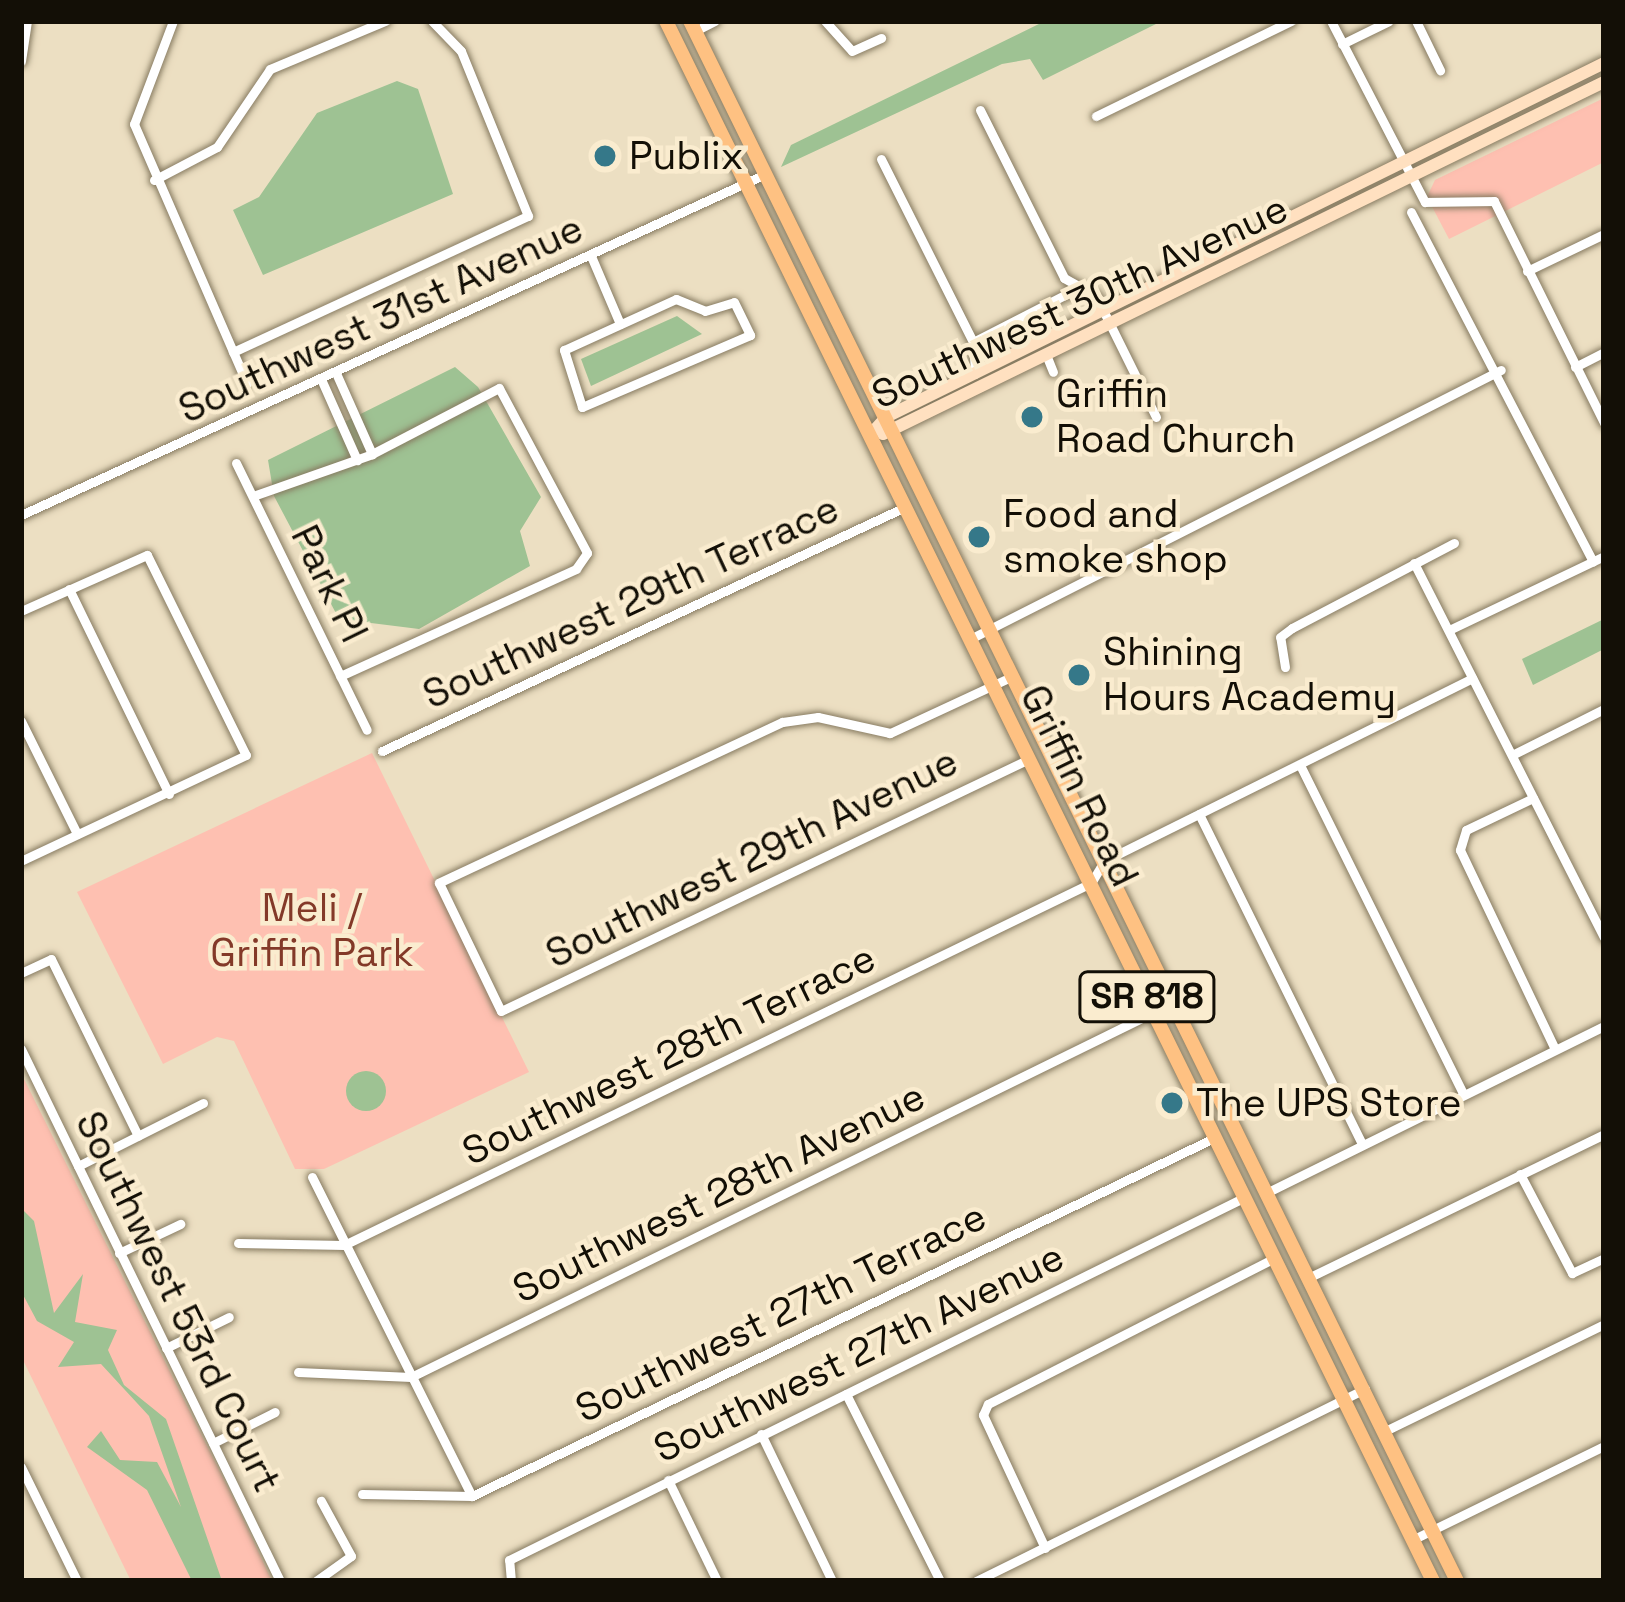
<!DOCTYPE html>
<style>
body{margin:0}
#map{position:relative;width:1625px;height:1602px;overflow:hidden;background:#ecdfc2;font-family:"Space Grotesk",sans-serif}
div>[style]{position:absolute}
[style*='--x']{left:calc(var(--x)*1px);top:calc(var(--y)*1px);width:calc(var(--w)*1px);rotate:calc(var(--a)*1deg)}
.green>*{inset:0;background:#fec0b1}
.water>*{inset:0;background:#9ec293}
.round{border-radius:50%}
.roads{filter:drop-shadow(0 0 3px #877b61) drop-shadow(0 0 3px #877b61)}
.minor>*{height:9px;margin:-4.5px;padding:0 4.5px;transform-origin:4.5px;border-radius:4.5px;background:#fff}
.secondary>*{height:12px;margin:-6px;padding:0 6px;transform-origin:6px;border-radius:6px;background:#ffe0c0}
.primary>*{height:14px;margin:-7px;padding:0 7px;transform-origin:7px;border-radius:7px;background:#fec182}
.dots>*{width:33px;height:33px;translate:-50% -50%;box-sizing:border-box;border:6px solid #faeccf;border-radius:50%}
span{translate:-50% -50%;white-space:nowrap;text-align:center;line-height:1.15;-webkit-text-stroke:9px #faeccf;paint-order:stroke}
.shield-label span{padding:3px 9px;background:#faeccf;border:3px solid;border-radius:9px;-webkit-text-stroke-width:0}
.shield-label{font-size:36px;color:#130f06;font-weight:700}
.poi-label{font-size:39px;color:#130f06}
.left{translate:0 -50%;text-align:left}
.street-label{font-size:39px;color:#130f06}
.park-label{font-size:39px;color:#833928}
.frame{position:absolute;inset:0;border:24px solid #130f06;pointer-events:none}
</style>
<div id="map">
<div class="green">
<i style="clip-path:polygon(1604px 98px,1604px 162px,1449px 239px,1427px 197px,1435px 180px)"></i>
<i style="clip-path:polygon(372px 753px,529px 1072px,324px 1169px,295px 1169px,234px 1041px,217px 1037px,163px 1064px,77px 892px)"></i>
<i style="clip-path:polygon(21px 1073px,240px 1512px,272px 1581px,131px 1581px,21px 1356px)"></i>
</div>
<div class="water">
<i style="clip-path:polygon(1045px 21px,1162px 21px,1043px 80px,1030px 59px,1002px 64px,781px 167px,791px 145px)"></i>
<i style="clip-path:polygon(397px 81px,418px 89px,453px 194px,263px 275px,233px 210px,259px 197px,317px 113px)"></i>
<i style="clip-path:polygon(677px 316px,702px 334px,591px 386px,581px 359px)"></i>
<i style="clip-path:polygon(455px 367px,478px 387px,541px 497px,520px 531px,530px 566px,419px 629px,339px 619px,274px 496px,268px 460px)"></i>
<i style="clip-path:polygon(1604px 619px,1604px 649px,1533px 685px,1522px 659px)"></i>
<i class="round" style="left:346px;top:1071px;width:40px;height:40px"></i>
<i style="clip-path:polygon(21px 1208px,34px 1221px,54px 1313px,83px 1274px,75px 1322px,117px 1330px,108px 1350px,124px 1385px,166px 1419px,222px 1581px,192px 1581px,147px 1490px,87px 1447px,101px 1431px,120px 1460px,157px 1462px,181px 1507px,149px 1416px,101px 1364px,58px 1367px,74px 1342px,37px 1321px,21px 1291px)"></i>
</div>
<div class="roads">
<div class="minor">
<i style="--x:173;--y:21;--w:110;--a:110.7"></i>
<i style="--x:134;--y:124;--w:283;--a:66.5"></i>
<i style="--x:825;--y:21;--w:40;--a:48"></i>
<i style="--x:852;--y:51;--w:32;--a:-24"></i>
<i style="--x:1331;--y:21;--w:204;--a:62.6"></i>
<i style="--x:1425;--y:202;--w:69;--a:-0.8"></i>
<i style="--x:1494;--y:201;--w:248;--a:63.6"></i>
<i style="--x:1416;--y:21;--w:55;--a:63.9"></i>
<i style="--x:695;--y:31;--w:22;--a:-27"></i>
<i style="--x:1342;--y:44;--w:52;--a:-26.1"></i>
<i style="--x:21;--y:61;--w:40;--a:-81.5"></i>
<i style="--x:980;--y:110;--w:188;--a:63.4"></i>
<i style="--x:1064;--y:278;--w:37;--a:29"></i>
<i style="--x:1096;--y:296;--w:135;--a:63.6"></i>
<i style="--x:1096;--y:116;--w:217;--a:-26"></i>
<i style="--x:881;--y:159;--w:205;--a:63.3"></i>
<i style="--x:973;--y:342;--w:32;--a:86"></i>
<i style="--x:154;--y:180;--w:71;--a:-27.6"></i>
<i style="--x:217;--y:147;--w:94;--a:-55.8"></i>
<i style="--x:270;--y:69;--w:125;--a:-22.7"></i>
<i style="--x:1411;--y:212;--w:394;--a:62.5"></i>
<i style="--x:591;--y:256;--w:74;--a:66.9"></i>
<i style="--x:1527;--y:271;--w:85;--a:-25.7"></i>
<i style="--x:676;--y:299;--w:31;--a:22"></i>
<i style="--x:705;--y:311;--w:30;--a:-17"></i>
<i style="--x:734;--y:302;--w:37;--a:64"></i>
<i style="--x:750;--y:335;--w:183;--a:156.8"></i>
<i style="--x:582;--y:407;--w:60;--a:-107.5"></i>
<i style="--x:564;--y:350;--w:123;--a:-24.5"></i>
<i style="--x:973;--y:342;--w:114;--a:-27.2"></i>
<i style="--x:233;--y:352;--w:325;--a:-24.8"></i>
<i style="--x:528;--y:216;--w:178;--a:-112.1"></i>
<i style="--x:461;--y:51;--w:42;--a:-134"></i>
<i style="--x:1047;--y:357;--w:16;--a:68"></i>
<i style="--x:1575;--y:367;--w:33;--a:-27"></i>
<i style="--x:336;--y:373;--w:89;--a:66"></i>
<i style="--x:321;--y:379;--w:89;--a:66"></i>
<i style="--x:236;--y:463;--w:297;--a:63.9"></i>
<i style="--x:253;--y:496;--w:126;--a:-19.4"></i>
<i style="--x:372;--y:454;--w:143;--a:-27.5"></i>
<i style="--x:499;--y:388;--w:187;--a:61.9"></i>
<i style="--x:587;--y:553;--w:19;--a:125"></i>
<i style="--x:576;--y:569;--w:259;--a:155.6"></i>
<i style="--x:21;--y:515;--w:818;--a:-24.62"></i>
<i style="--x:1414;--y:563;--w:420;--a:63.1"></i>
<i style="--x:69;--y:589;--w:228;--a:64"></i>
<i style="--x:21;--y:611;--w:138;--a:-24"></i>
<i style="--x:147;--y:555;--w:223;--a:63.7"></i>
<i style="--x:246;--y:755;--w:249;--a:154.8"></i>
<i style="--x:1449;--y:630;--w:172;--a:-25.5"></i>
<i style="--x:970;--y:639;--w:595;--a:-26.87"></i>
<i style="--x:1285;--y:667;--w:30;--a:-99"></i>
<i style="--x:1280;--y:637;--w:15;--a:-37"></i>
<i style="--x:1292;--y:628;--w:183;--a:-27.7"></i>
<i style="--x:1013;--y:676;--w:136;--a:155.1"></i>
<i style="--x:890;--y:733;--w:74;--a:-167.5"></i>
<i style="--x:818;--y:717;--w:36;--a:172"></i>
<i style="--x:782;--y:722;--w:379;--a:154.9"></i>
<i style="--x:439;--y:883;--w:142;--a:64.2"></i>
<i style="--x:501;--y:1011;--w:585;--a:-25.51"></i>
<i style="--x:21;--y:721;--w:126;--a:63.6"></i>
<i style="--x:382;--y:751;--w:577;--a:-25.01"></i>
<i style="--x:1512;--y:755;--w:103;--a:-26.6"></i>
<i style="--x:1300;--y:765;--w:367;--a:63.6"></i>
<i style="--x:1533;--y:798;--w:74;--a:154.5"></i>
<i style="--x:1466;--y:830;--w:21;--a:107"></i>
<i style="--x:1460;--y:850;--w:221;--a:64.5"></i>
<i style="--x:1199;--y:814;--w:368;--a:63.7"></i>
<i style="--x:21;--y:973;--w:33;--a:-25"></i>
<i style="--x:51;--y:959;--w:197;--a:63.8"></i>
<i style="--x:21;--y:1049;--w:592;--a:64.04"></i>
<i style="--x:78;--y:1166;--w:140;--a:-26.7"></i>
<i style="--x:1520;--y:1174;--w:112;--a:62.3"></i>
<i style="--x:1572;--y:1273;--w:35;--a:-25"></i>
<i style="--x:312;--y:1177;--w:357;--a:63.4"></i>
<i style="--x:1268;--y:1192;--w:375;--a:-26.3"></i>
<i style="--x:238;--y:1243;--w:106;--a:1.1"></i>
<i style="--x:344;--y:1245;--w:830;--a:-25.86"></i>
<i style="--x:1091;--y:883;--w:26;--a:-59"></i>
<i style="--x:1104;--y:861;--w:411;--a:-26.4"></i>
<i style="--x:119;--y:1253;--w:68;--a:-25.4"></i>
<i style="--x:1310;--y:1277;--w:327;--a:-25.9"></i>
<i style="--x:166;--y:1348;--w:70;--a:-26.2"></i>
<i style="--x:298;--y:1372;--w:113;--a:2.5"></i>
<i style="--x:411;--y:1377;--w:850;--a:-26.17"></i>
<i style="--x:846;--y:1394;--w:209;--a:63.3"></i>
<i style="--x:1385;--y:1431;--w:244;--a:-26"></i>
<i style="--x:761;--y:1434;--w:163;--a:64.2"></i>
<i style="--x:213;--y:1443;--w:69;--a:-26.6"></i>
<i style="--x:21;--y:1467;--w:127;--a:63.8"></i>
<i style="--x:668;--y:1480;--w:112;--a:64.1"></i>
<i style="--x:362;--y:1494;--w:110;--a:1"></i>
<i style="--x:472;--y:1496;--w:826;--a:-25.76"></i>
<i style="--x:1414;--y:1539;--w:212;--a:-26.1"></i>
<i style="--x:1045;--y:1548;--w:147;--a:-115"></i>
<i style="--x:983;--y:1415;--w:12;--a:-66"></i>
<i style="--x:988;--y:1404;--w:322;--a:-27"></i>
<i style="--x:316;--y:1581;--w:43;--a:-35.5"></i>
<i style="--x:351;--y:1556;--w:63;--a:-118.6"></i>
<i style="--x:511;--y:1581;--w:21;--a:-95"></i>
<i style="--x:509;--y:1560;--w:821;--a:-26.25"></i>
<i style="--x:976;--y:1581;--w:434;--a:-26.3"></i>
</div>
<div class="secondary">
<i style="--x:883;--y:434;--w:802;--a:-26.02"></i>
<i style="--x:870;--y:435;--w:24;--a:-48"></i>
<i style="--x:886;--y:417;--w:801;--a:-26.24"></i>
</div>
<div class="primary">
<i style="--x:666;--y:21;--w:1738;--a:63.82"></i>
<i style="--x:690;--y:21;--w:1738;--a:63.82"></i>
</div>
</div>
<div class="dots">
<i style="left:605px;top:156px;background:#357889"></i>
<i style="left:1032px;top:417px;background:#357889"></i>
<i style="left:979px;top:537px;background:#357889"></i>
<i style="left:1079px;top:675px;background:#357889"></i>
<i style="left:1172px;top:1103px;background:#357889"></i>
</div>
<div class="shield-label">
<span style="left:1147px;top:997px">SR 818</span>
</div>
<div class="poi-label">
<span class="left" style="left:629px;top:156px">Publix</span>
<span class="left" style="left:1056px;top:417px">Griffin<br>Road Church</span>
<span class="left" style="left:1003px;top:537px">Food and<br>smoke shop</span>
<span class="left" style="left:1103px;top:675px">Shining<br>Hours Academy</span>
<span class="left" style="left:1196px;top:1103px">The UPS Store</span>
</div>
<div class="street-label">
<span style="left:1080px;top:302px;rotate:-25deg">Southwest 30th Avenue</span>
<span style="left:381px;top:319px;rotate:-25deg">Southwest 31st Avenue</span>
<span style="left:329px;top:584px;rotate:64deg">Park Pl</span>
<span style="left:631px;top:602px;rotate:-25deg">Southwest 29th Terrace</span>
<span style="left:1079px;top:786px;rotate:64deg">Griffin Road</span>
<span style="left:752px;top:858px;rotate:-26deg">Southwest 29th Avenue</span>
<span style="left:669px;top:1055px;rotate:-26deg">Southwest 28th Terrace</span>
<span style="left:719px;top:1193px;rotate:-26deg">Southwest 28th Avenue</span>
<span style="left:178px;top:1302px;rotate:64deg">Southwest 53rd Court</span>
<span style="left:781px;top:1313px;rotate:-26deg">Southwest 27th Terrace</span>
<span style="left:859px;top:1353px;rotate:-26deg">Southwest 27th Avenue</span>
</div>
<div class="park-label">
<span style="left:312px;top:931px">Meli /<br>Griffin Park</span>
</div>
<div class="frame"></div>
</div>
